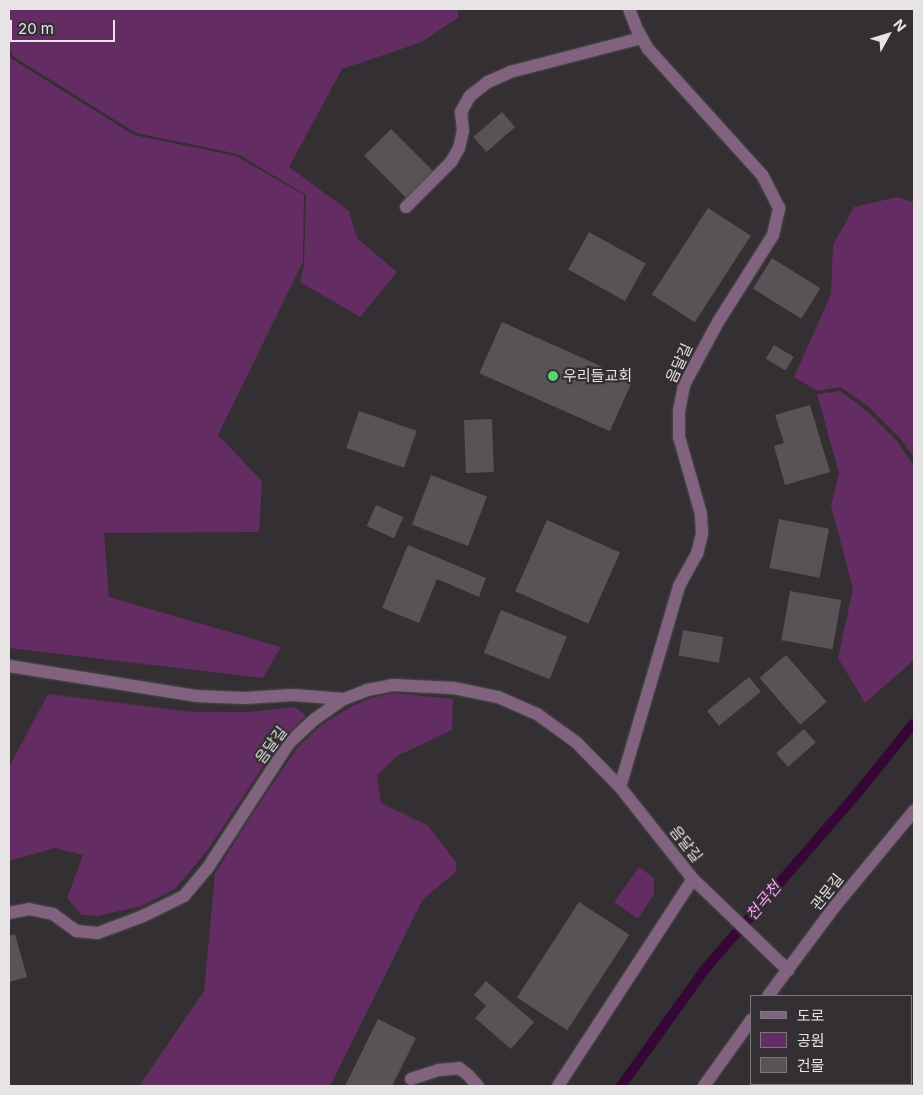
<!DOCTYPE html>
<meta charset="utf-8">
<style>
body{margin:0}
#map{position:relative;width:923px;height:1095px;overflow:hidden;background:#332f32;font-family:Inter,"Noto Sans KR",sans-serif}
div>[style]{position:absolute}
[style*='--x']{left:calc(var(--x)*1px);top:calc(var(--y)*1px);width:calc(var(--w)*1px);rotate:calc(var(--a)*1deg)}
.green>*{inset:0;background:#632c62}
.stream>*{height:10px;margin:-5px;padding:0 5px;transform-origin:5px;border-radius:5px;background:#360636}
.building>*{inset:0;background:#575356;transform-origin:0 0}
.roads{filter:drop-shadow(0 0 1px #504c4f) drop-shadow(0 0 1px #504c4f)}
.minor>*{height:12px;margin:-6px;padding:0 6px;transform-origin:6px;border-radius:6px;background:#81637f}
.dots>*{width:14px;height:14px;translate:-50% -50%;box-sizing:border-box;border:2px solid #332f32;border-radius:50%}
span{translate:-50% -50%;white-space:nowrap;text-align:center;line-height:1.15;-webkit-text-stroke:4.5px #332f32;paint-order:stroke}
.street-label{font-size:15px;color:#e6e4e5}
.poi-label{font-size:15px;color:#e6e4e5}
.left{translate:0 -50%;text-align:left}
.water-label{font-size:16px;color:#fea2fb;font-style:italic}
.frame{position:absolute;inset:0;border:10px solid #e6e4e5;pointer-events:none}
.legend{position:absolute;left:750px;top:995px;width:162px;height:90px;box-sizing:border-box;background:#332f32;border:1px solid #7b777a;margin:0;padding:6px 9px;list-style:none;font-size:15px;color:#e6e4e5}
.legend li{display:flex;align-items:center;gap:10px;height:25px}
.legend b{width:25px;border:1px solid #7b777a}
.north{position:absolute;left:863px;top:10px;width:50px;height:50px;-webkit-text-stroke:4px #332f32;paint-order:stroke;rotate:51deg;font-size:14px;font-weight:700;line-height:20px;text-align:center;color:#e6e4e5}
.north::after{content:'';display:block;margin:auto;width:18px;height:22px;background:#e6e4e5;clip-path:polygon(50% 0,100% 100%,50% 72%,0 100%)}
.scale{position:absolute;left:10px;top:20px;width:105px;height:22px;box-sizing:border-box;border:2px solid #e6e4e5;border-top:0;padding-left:6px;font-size:15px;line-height:18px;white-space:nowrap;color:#e6e4e5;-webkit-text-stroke:4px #332f32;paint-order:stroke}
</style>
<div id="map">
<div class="green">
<i style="clip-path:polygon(9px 9px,457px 9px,459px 17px,422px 42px,342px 69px,289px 167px,349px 211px,357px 238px,397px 272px,360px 317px,300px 282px,304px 264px,306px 195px,238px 154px,136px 133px,14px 57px,9px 49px)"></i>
<i style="clip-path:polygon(9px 54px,12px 59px,134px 135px,236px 156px,304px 195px,303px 262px,218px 435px,262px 481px,259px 532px,104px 533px,109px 597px,281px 647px,263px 678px,9px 648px)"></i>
<i style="clip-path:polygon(897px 197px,914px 202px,914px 457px,900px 438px,868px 406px,840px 387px,817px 391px,794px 377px,831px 294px,833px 245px,854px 207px)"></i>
<i style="clip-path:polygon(840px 391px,867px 411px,897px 441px,914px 466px,914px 660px,865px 703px,838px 658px,853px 589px,831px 506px,839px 473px,817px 394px)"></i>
<i style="clip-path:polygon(394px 693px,453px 699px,452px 730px,397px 756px,377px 775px,381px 803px,427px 825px,456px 862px,456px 872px,423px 899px,330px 1086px,139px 1086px,204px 991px,215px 873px,251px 816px,297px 748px,320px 726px,350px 707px,371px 698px)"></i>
<i style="clip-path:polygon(48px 694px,192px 712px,250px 712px,295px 707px,306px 716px,280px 741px,207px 851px,175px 889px,141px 906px,98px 916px,82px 915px,67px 898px,83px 855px,55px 848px,9px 861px,9px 767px)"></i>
<i style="clip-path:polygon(639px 867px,654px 878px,654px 894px,638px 919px,614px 902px)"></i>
</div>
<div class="stream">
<i style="--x:621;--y:1086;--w:144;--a:-54.3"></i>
<i style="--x:705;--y:969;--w:235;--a:-49.1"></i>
<i style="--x:859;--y:791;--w:87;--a:-51"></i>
</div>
<div class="building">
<i style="left:502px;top:112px;width:20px;height:38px;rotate:49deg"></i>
<i style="left:391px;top:129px;width:59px;height:38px;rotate:45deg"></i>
<i style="left:708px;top:208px;width:51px;height:103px;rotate:33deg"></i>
<i style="left:589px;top:232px;width:65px;height:43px;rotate:29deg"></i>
<i style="left:772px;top:258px;width:57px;height:36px;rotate:32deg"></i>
<i style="left:502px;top:322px;width:143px;height:56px;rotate:24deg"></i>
<i style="left:774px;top:345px;width:23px;height:16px;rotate:31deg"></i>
<i style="clip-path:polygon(810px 405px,830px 472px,785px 485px,774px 446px,784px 443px,775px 415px)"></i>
<i style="left:359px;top:411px;width:61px;height:39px;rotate:19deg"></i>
<i style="left:492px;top:419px;width:53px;height:28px;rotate:88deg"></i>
<i style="left:431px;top:475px;width:60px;height:53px;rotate:21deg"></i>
<i style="left:376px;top:505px;width:30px;height:23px;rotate:24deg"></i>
<i style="left:779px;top:519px;width:51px;height:50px;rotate:11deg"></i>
<i style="left:547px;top:520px;width:80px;height:78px;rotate:24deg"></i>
<i style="clip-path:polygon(408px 545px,486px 578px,479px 597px,437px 579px,419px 623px,382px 608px)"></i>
<i style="left:790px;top:591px;width:52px;height:50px;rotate:10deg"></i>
<i style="left:501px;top:610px;width:71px;height:46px;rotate:22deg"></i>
<i style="left:683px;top:630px;width:41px;height:26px;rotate:10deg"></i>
<i style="left:786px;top:655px;width:62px;height:35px;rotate:49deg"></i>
<i style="left:749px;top:677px;width:19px;height:54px;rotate:51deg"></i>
<i style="left:804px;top:729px;width:18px;height:37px;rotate:49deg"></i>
<i style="left:579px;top:902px;width:60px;height:114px;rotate:33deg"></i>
<i style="clip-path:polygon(15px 934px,27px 977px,9px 982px,9px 936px)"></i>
<i style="clip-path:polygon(486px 981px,534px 1022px,511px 1049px,475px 1018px,486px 1006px,474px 995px)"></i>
<i style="clip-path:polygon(378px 1019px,416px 1038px,392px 1086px,345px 1086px)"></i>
<i style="left:809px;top:1084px;width:77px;height:3px"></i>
</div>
<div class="roads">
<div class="minor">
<i style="--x:406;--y:207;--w:64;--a:-45"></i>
<i style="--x:451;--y:162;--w:16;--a:-60"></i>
<i style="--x:459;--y:148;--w:17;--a:-77"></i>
<i style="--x:463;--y:131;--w:19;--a:-96"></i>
<i style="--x:461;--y:112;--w:18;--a:-61"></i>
<i style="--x:470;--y:96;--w:23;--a:-38"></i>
<i style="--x:488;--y:82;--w:24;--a:-24"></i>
<i style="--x:510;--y:72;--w:135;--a:-14.5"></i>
<i style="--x:9;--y:666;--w:189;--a:9.1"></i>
<i style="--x:196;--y:696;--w:48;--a:2.4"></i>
<i style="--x:244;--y:698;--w:49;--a:-3.5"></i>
<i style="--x:293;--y:695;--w:51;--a:4.5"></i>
<i style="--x:620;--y:787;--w:209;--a:-73.6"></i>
<i style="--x:679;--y:586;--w:37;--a:-61"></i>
<i style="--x:697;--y:554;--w:21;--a:-76"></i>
<i style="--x:702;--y:534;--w:20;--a:-93"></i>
<i style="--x:701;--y:514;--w:80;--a:-105.9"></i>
<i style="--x:679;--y:437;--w:26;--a:-90"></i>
<i style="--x:679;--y:411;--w:26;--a:-79"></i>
<i style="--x:684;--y:385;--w:72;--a:-61.6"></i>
<i style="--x:718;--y:322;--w:103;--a:-57.7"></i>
<i style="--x:773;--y:235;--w:28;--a:-77"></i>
<i style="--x:779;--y:208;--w:37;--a:-117"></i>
<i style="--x:762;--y:175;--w:170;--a:-132.1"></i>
<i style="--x:648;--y:49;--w:25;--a:-119"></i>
<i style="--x:636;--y:27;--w:19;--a:-111"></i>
<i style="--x:9;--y:913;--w:20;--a:-11"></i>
<i style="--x:29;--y:909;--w:25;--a:12"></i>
<i style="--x:53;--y:914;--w:29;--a:36"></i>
<i style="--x:76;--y:931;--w:22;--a:5"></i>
<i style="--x:98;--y:933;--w:48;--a:-20.7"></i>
<i style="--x:143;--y:916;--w:46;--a:-26"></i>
<i style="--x:184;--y:896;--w:35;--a:-50"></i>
<i style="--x:207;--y:869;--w:150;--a:-56.9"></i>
<i style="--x:289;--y:743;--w:35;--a:-43"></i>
<i style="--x:315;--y:719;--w:35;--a:-35"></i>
<i style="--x:344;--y:699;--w:25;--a:-21"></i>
<i style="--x:367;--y:690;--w:26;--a:-11"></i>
<i style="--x:393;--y:685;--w:61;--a:2.8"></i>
<i style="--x:454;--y:688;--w:45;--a:11.6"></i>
<i style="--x:498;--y:697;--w:43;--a:23.6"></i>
<i style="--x:537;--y:714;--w:48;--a:35.7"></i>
<i style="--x:576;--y:742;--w:63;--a:45.6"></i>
<i style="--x:620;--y:787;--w:117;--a:51.6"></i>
<i style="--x:693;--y:879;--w:132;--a:43.8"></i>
<i style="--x:768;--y:996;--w:112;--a:-53.3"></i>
<i style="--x:835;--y:906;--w:124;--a:-50.3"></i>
<i style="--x:411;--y:1079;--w:28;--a:-18"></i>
<i style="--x:438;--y:1070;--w:21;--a:-5"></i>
<i style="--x:459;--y:1068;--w:11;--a:38"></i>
<i style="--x:468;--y:1075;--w:15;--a:48"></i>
<i style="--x:558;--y:1086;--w:247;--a:-56.9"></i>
<i style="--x:704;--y:1086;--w:82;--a:-54.4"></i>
</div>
</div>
<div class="dots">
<i style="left:553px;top:376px;background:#55d671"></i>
</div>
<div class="street-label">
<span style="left:679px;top:363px;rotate:-65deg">음달길</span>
<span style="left:271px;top:745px;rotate:-53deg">음달길</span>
<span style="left:686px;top:844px;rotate:52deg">음달길</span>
<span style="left:827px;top:892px;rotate:-52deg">관문길</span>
</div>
<div class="poi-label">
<span class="left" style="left:563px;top:376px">우리들교회</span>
</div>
<div class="water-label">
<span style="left:763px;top:901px;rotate:-50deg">천곡천</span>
</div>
<div class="frame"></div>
<ul class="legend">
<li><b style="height:6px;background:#81637f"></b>도로</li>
<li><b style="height:14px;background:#632c62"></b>공원</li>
<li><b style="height:14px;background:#575356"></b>건물</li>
</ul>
<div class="north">N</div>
<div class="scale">20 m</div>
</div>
